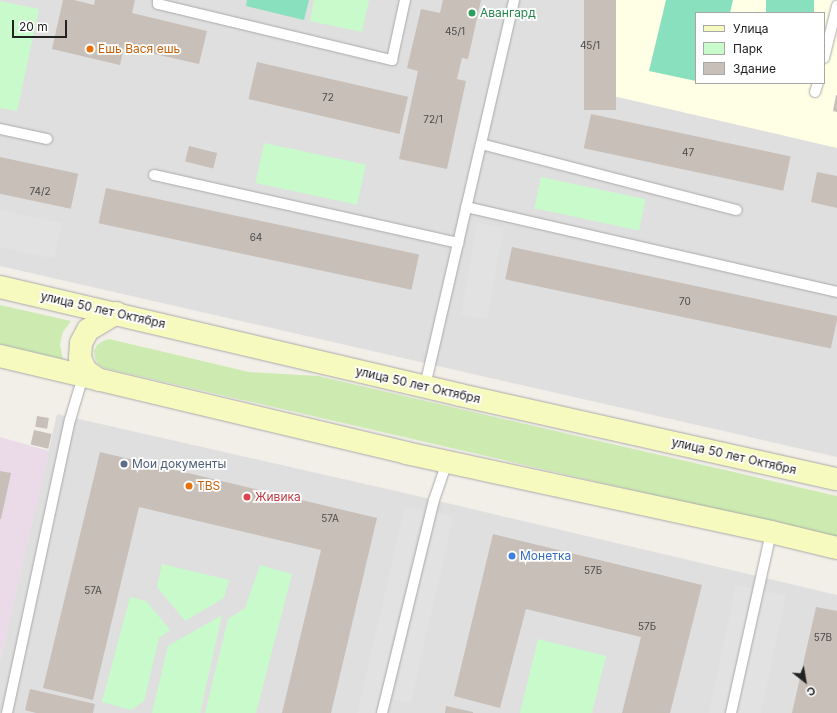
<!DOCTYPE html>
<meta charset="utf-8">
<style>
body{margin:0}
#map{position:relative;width:837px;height:713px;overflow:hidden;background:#f2efe9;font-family:Inter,sans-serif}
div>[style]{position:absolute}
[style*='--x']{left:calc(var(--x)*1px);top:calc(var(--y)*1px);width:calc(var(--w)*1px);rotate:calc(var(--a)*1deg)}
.residential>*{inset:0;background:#e0dfdf}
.industrial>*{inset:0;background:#ebdbe8}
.education>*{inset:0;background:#ffffe5}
.grass>*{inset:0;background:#cdebb0}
.park>*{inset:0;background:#c8facc;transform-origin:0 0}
.pitch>*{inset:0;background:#88e0be;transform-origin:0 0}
.parking>*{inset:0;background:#e2e2e2;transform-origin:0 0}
.building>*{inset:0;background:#c7bfb8;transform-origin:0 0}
.roads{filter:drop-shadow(0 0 1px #a9a9a9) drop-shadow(0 0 1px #a9a9a9)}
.service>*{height:10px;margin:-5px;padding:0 5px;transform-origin:5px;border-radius:5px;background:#fff}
.secondary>*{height:22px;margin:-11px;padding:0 11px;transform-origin:11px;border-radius:11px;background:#f7fabf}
.dots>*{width:11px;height:11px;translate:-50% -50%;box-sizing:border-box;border:2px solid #fff;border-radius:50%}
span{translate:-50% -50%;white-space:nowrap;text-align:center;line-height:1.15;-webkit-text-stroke:3.5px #fff;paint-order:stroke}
.number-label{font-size:10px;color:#4b4948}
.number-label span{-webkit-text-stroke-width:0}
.leisure-label{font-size:12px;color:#27864d}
.left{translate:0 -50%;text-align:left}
.food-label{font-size:12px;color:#c56008}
.street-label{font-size:12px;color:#222}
.service-label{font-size:12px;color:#4e5e75}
.health-label{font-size:12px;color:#be3a42}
.shop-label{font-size:12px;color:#366cbe}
.legend{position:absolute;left:695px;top:12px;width:130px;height:72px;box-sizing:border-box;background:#fff;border:1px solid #a7a7a7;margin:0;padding:5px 7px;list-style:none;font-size:12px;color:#222}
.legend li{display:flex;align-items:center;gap:8px;height:20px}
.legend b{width:20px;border:1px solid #a7a7a7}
.north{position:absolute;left:785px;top:661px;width:40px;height:40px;-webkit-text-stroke:3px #fff;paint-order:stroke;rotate:149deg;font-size:11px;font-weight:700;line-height:16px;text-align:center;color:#222}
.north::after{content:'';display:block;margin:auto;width:14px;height:18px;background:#222;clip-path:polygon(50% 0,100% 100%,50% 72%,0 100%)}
.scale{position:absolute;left:12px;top:20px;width:55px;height:18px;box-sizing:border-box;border:2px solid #222;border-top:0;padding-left:5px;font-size:12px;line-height:14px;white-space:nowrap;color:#222;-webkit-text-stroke:3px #fff;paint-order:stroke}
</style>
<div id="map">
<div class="residential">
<i style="clip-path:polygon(evenodd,0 0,837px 0,837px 457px,0 266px,0 0,696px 13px,824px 13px,824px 83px,696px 83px,696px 13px)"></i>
<i style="clip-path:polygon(57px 414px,396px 491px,837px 595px,837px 713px,0 713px,0 660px)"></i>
</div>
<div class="industrial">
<i style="clip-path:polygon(0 437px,49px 451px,0 660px)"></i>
</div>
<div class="education">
<i style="clip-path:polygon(evenodd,616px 0,837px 0,837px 148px,596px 92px,616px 0,696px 13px,824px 13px,824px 83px,696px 83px,696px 13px)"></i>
</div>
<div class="grass">
<i style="clip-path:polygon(0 305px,71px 321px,63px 332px,61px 339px,60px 345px,63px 359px,0 344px)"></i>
<i style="clip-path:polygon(109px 339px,249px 372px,318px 376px,837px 496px,837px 537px,104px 368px,98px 364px,95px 358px,94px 351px,97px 345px,103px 341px)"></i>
</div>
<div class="park">
<i style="clip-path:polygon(314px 0,369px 0,362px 32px,310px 21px)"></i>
<i style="clip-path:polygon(0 1px,39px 9px,17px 111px,0 108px)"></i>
<i style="left:264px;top:143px;width:104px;height:41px;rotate:12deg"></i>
<i style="left:541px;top:177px;width:107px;height:32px;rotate:12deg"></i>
<i style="clip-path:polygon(162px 564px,229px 580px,224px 598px,185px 621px,157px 587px)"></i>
<i style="clip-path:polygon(260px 565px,292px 574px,256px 713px,205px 713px,228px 619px,245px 608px)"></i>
<i style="clip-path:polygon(130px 597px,146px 601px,170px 630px,159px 638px,144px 701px,131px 710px,102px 702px)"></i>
<i style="clip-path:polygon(222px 615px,200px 713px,152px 713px,168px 646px)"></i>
<i style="clip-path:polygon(538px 639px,606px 656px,592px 713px,520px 713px)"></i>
</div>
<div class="pitch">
<i style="clip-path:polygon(247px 0,309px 0,304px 20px,246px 6px)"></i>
<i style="clip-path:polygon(666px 0,733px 0,730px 13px,696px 13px,696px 81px,649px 71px)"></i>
<i style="left:766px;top:0;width:48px;height:13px"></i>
</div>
<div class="parking">
<i style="clip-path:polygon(0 210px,62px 223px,54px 259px,0 247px)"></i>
<i style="left:477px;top:223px;width:27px;height:93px;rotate:10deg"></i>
<i style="left:405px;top:506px;width:18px;height:213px;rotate:13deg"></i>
<i style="left:437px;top:513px;width:17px;height:191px;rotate:13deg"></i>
<i style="left:736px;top:585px;width:51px;height:131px;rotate:12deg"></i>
</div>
<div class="building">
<i style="clip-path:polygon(63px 0,74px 0,94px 5px,95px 0,135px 0,132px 13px,207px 31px,199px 64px,124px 47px,120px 65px,52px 49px)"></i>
<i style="clip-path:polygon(443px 0,481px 0,468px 59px,462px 58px,457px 79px,466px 81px,447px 169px,399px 159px,418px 71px,407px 68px,421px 9px,440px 13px)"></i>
<i style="left:584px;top:0;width:32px;height:110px"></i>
<i style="left:257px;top:62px;width:155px;height:38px;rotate:13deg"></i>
<i style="clip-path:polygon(836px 95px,837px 95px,837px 112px,833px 111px)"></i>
<i style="left:591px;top:114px;width:204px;height:35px;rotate:12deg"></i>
<i style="left:189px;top:146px;width:29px;height:16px;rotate:14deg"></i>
<i style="left:0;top:157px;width:80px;height:36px;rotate:12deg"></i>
<i style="clip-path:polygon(817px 172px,837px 176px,837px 208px,811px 202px)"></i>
<i style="left:106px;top:188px;width:320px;height:36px;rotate:12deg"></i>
<i style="left:512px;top:247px;width:333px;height:33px;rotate:12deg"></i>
<i style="left:37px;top:416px;width:12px;height:11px;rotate:9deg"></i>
<i style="left:34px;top:430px;width:18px;height:15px;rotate:13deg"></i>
<i style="clip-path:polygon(100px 452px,377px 518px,331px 713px,282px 713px,321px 550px,139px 507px,93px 700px,43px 688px)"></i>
<i style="clip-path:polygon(0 471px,11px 473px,1px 519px,0 519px)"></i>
<i style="clip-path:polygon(493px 534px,702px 585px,670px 713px,622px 713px,641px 637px,526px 609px,500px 708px,454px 696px)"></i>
<i style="clip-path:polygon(816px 607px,837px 611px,837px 713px,792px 713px)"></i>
<i style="clip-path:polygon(30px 689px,95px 704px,93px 713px,36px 713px,25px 710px)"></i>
<i style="clip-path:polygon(446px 706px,473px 712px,473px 713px,445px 713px)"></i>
</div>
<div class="roads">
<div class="service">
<i style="--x:158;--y:0;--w:4;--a:90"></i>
<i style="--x:158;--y:4;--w:241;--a:13.5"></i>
<i style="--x:392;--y:60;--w:61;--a:-77.8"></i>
<i style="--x:824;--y:58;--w:54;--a:-76"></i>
<i style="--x:815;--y:92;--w:9;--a:-72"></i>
<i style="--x:0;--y:129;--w:48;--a:12"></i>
<i style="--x:481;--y:144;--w:264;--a:14.5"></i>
<i style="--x:154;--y:175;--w:312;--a:12.6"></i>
<i style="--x:466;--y:207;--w:381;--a:12.9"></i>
<i style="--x:425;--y:386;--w:396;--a:-77"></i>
<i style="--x:7;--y:713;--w:300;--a:-77.9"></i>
<i style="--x:70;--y:420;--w:46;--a:-73.5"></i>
<i style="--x:382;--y:713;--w:219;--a:-76.3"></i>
<i style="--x:434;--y:500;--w:40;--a:-71.1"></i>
<i style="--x:731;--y:713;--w:185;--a:-77.5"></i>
</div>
<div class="secondary">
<i style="--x:0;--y:287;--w:473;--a:13.2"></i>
<i style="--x:460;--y:395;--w:386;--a:12.6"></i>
<i style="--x:0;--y:356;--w:417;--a:13.4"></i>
<i style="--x:406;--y:453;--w:373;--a:12.2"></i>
<i style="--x:771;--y:532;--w:68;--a:13.6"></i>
<i style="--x:99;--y:380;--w:16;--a:-145"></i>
<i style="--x:86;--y:371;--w:14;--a:-115"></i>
<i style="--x:80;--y:358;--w:15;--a:-86"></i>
<i style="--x:81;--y:343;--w:15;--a:-62"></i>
<i style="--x:88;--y:330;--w:33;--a:-31"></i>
</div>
</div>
<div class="dots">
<i style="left:472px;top:13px;background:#2e9e5b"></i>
<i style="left:90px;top:49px;background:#e8710a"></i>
<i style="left:124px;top:464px;background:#5c6f8a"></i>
<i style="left:189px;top:486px;background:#e8710a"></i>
<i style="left:247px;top:497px;background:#e0444e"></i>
<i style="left:512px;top:556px;background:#3f7fe0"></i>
</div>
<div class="number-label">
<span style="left:455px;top:32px">45/1</span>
<span style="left:590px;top:46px">45/1</span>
<span style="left:328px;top:98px">72</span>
<span style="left:433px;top:120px">72/1</span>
<span style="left:688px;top:153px">47</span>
<span style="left:40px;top:192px">74/2</span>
<span style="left:256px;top:238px">64</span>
<span style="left:685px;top:302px">70</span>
<span style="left:330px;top:519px">57А</span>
<span style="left:593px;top:571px">57Б</span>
<span style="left:93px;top:591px">57А</span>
<span style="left:647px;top:627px">57Б</span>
<span style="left:823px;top:638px">57В</span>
</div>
<div class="leisure-label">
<span class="left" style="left:480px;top:13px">Авангард</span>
</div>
<div class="food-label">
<span class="left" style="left:98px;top:49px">Ешь Вася ешь</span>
<span class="left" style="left:197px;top:486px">TBS</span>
</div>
<div class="street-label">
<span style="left:103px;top:310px;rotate:13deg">улица 50 лет Октября</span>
<span style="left:418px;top:385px;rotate:13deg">улица 50 лет Октября</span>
<span style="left:734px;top:456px;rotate:13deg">улица 50 лет Октября</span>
</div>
<div class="service-label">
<span class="left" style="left:132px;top:464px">Мои документы</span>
</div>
<div class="health-label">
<span class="left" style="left:255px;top:497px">Живика</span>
</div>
<div class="shop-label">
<span class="left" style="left:520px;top:556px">Монетка</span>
</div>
<ul class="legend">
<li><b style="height:5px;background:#f7fabf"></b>Улица</li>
<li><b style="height:11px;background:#c8facc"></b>Парк</li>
<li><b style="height:11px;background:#c7bfb8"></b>Здание</li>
</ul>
<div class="north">С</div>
<div class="scale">20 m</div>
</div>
